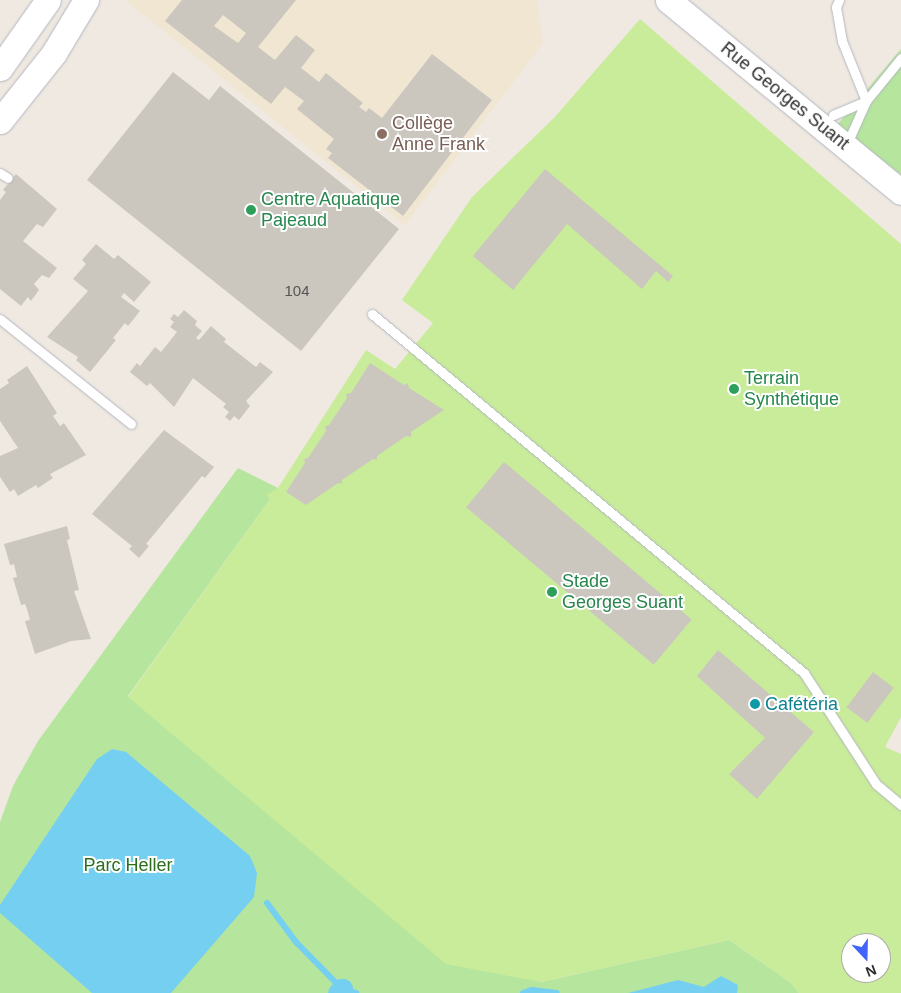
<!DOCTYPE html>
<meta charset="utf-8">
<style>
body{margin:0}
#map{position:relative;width:901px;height:993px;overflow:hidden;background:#efe9e1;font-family:Helvetica,sans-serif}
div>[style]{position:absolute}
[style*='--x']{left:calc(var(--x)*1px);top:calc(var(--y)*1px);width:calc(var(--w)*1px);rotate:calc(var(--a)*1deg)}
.education>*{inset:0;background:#f0e6d1}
.green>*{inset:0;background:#b6e59e}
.pitch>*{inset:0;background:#c9ec9a}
.water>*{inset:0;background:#75cff0}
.stream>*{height:6px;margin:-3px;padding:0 3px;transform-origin:3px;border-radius:3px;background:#75cff0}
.canal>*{height:21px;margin:-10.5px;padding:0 10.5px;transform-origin:10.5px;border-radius:10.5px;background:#75cff0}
.building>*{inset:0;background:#cbc7bf;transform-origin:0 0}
.roads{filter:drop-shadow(0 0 1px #b4b7c1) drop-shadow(0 0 1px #b4b7c1)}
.lane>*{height:9px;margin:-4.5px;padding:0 4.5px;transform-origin:4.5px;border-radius:4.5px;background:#fff}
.secondary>*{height:25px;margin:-12.5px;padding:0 12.5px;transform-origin:12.5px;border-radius:12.5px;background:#fff}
.dots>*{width:14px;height:14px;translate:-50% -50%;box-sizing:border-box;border:2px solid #fff;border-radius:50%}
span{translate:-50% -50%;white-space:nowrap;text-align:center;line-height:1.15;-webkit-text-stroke:4px #fff;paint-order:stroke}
.number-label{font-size:15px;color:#555452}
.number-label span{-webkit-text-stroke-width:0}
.street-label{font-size:18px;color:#2e2e2e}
.education-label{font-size:18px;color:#785e54}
.left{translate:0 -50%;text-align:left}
.leisure-label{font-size:18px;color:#27864d}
.culture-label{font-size:18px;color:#0d838f}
.park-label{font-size:18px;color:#2c6e1b}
.north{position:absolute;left:841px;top:933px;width:50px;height:50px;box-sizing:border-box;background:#fff;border:1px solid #ababab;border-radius:50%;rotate:159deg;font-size:14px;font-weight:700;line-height:20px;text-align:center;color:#2e2e2e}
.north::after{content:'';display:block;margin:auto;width:18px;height:22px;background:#4264fb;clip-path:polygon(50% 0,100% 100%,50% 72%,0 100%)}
</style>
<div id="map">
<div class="education">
<i style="clip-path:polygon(125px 0,537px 0,543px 43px,405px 225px)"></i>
</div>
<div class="green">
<i style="clip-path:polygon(901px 49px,901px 175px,837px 125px)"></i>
<i style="clip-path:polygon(238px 468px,278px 488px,128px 696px,541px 982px,729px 940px,790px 982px,799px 993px,0 993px,0 822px,13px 786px,38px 741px)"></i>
</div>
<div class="pitch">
<i style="clip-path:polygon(evenodd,640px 19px,901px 244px,901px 717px,885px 747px,901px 754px,901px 993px,799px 993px,790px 982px,729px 940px,541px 982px,446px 964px,128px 697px,270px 499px,267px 495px,278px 488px,366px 350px,395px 369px,433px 323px,402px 300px,472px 197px,554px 118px,640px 19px,851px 943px,881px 943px,881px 973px,851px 973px,851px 943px)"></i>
</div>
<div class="water">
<i style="clip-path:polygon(112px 749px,126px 752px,250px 856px,257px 873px,254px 897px,171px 993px,92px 993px,0 913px,0 905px,97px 759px)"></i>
<i style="clip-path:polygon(721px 976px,738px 985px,737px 993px,628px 993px,678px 980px,704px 987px)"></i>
</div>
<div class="stream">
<i style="--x:267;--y:903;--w:49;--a:53.4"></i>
<i style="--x:296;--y:942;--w:66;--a:45.6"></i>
<i style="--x:342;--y:989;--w:15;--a:16"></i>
<i style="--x:523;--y:993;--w:9;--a:-18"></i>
<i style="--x:532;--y:990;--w:25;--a:7"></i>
</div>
<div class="canal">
<i style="--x:338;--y:993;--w:6;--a:-45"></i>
</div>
<div class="building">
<i style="clip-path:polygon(evenodd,182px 0,296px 0,258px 47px,275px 60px,296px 35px,315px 50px,301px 68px,319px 82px,326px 73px,363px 103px,359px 107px,366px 112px,369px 108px,382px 118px,432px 54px,492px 100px,403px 216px,328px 158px,332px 153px,326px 149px,334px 139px,297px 109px,304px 101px,285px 87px,271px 104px,165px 21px,182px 0,223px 15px,246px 33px,238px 43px,214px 26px,223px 15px)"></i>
<i style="clip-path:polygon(173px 72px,209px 100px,220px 86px,399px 229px,301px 351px,87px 180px)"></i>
<i style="clip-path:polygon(545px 169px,673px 276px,668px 282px,656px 271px,642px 289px,567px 224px,513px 290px,473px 256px)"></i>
<i style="clip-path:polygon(16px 174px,57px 209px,43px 227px,37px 224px,23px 241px,57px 268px,49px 278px,42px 275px,34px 284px,39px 290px,31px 301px,28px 297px,21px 306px,0 289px,0 200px,6px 192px,3px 190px)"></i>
<i style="clip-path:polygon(96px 244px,114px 259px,118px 255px,151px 282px,134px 302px,124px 293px,121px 297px,140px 311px,128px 326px,125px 323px,113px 338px,116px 340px,90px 372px,76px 360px,78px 357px,47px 337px,88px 291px,73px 279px,86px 264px,82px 260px)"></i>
<i style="clip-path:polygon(184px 310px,197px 321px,195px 325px,202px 331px,196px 338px,199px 340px,211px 326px,226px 339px,224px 342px,256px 367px,260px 362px,273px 372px,246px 401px,250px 406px,239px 420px,234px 416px,230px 421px,225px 417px,229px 412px,223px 407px,226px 404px,193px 378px,174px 407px,150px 383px,147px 386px,130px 372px,137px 363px,140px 366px,155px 347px,161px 352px,177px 332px,170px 327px,174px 322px,170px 319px,174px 314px,178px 317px)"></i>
<i style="clip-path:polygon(370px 363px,404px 385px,408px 383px,409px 388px,444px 410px,411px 432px,411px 437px,406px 436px,377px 456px,377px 460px,373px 459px,342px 480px,342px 484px,338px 483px,306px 505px,286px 492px,305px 463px,304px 459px,308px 458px,326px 431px,325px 426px,329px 425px,347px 398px,346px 394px,351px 393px)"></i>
<i style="clip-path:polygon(27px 366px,57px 413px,53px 416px,60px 426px,64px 423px,86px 455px,50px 474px,53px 478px,38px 488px,36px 485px,18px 496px,14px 489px,10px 492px,0 477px,0 456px,18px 448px,0 421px,0 389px,9px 383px,7px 380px)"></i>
<i style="clip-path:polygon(164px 430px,214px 467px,205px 478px,202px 476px,146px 544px,149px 546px,139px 558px,129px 549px,132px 546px,92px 514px)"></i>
<i style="left:504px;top:462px;width:245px;height:59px;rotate:40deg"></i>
<i style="clip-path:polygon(67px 526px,70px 539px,67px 540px,79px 590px,74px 591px,91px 639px,71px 641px,35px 654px,25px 621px,30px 620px,27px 609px,25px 604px,21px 605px,13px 578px,17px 577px,14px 564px,10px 565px,4px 544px)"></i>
<i style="clip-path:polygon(718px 650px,814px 732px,757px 799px,729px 774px,765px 738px,697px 676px)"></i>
<i style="left:873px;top:672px;width:26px;height:44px;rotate:37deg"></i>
</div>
<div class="roads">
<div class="lane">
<i style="--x:839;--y:0;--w:8;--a:113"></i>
<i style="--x:836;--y:7;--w:35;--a:80"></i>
<i style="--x:842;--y:41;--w:65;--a:68.2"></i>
<i style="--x:866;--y:101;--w:49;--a:114"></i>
<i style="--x:833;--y:115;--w:36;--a:-23"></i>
<i style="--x:866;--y:101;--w:55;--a:-50.9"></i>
<i style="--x:0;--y:173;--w:9;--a:32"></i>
<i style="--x:372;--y:314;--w:562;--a:39.73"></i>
<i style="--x:804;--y:673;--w:132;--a:57"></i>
<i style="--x:876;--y:784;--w:33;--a:40"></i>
<i style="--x:0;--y:319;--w:168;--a:38.7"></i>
</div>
<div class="secondary">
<i style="--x:668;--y:0;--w:302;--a:39.5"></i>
<i style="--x:0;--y:68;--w:83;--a:-54.8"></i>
<i style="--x:0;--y:121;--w:87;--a:-51.5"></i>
<i style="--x:54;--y:53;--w:62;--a:-58.9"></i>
</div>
</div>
<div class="dots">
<i style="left:382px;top:134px;background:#8d6e63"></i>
<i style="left:251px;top:210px;background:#2e9e5b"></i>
<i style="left:734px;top:389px;background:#2e9e5b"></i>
<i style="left:552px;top:592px;background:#2e9e5b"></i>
<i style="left:755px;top:704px;background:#0f9aa8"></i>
</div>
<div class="number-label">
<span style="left:297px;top:291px">104</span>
</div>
<div class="street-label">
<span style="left:785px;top:96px;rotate:39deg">Rue Georges Suant</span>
</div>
<div class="education-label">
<span class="left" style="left:392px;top:134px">Collège<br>Anne Frank</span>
</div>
<div class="leisure-label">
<span class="left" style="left:261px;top:210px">Centre Aquatique<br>Pajeaud</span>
<span class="left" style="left:744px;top:389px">Terrain<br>Synthétique</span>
<span class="left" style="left:562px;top:592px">Stade<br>Georges Suant</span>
</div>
<div class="culture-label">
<span class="left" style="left:765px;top:704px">Cafétéria</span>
</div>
<div class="park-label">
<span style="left:128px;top:865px">Parc Heller</span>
</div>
<div class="north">N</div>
</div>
